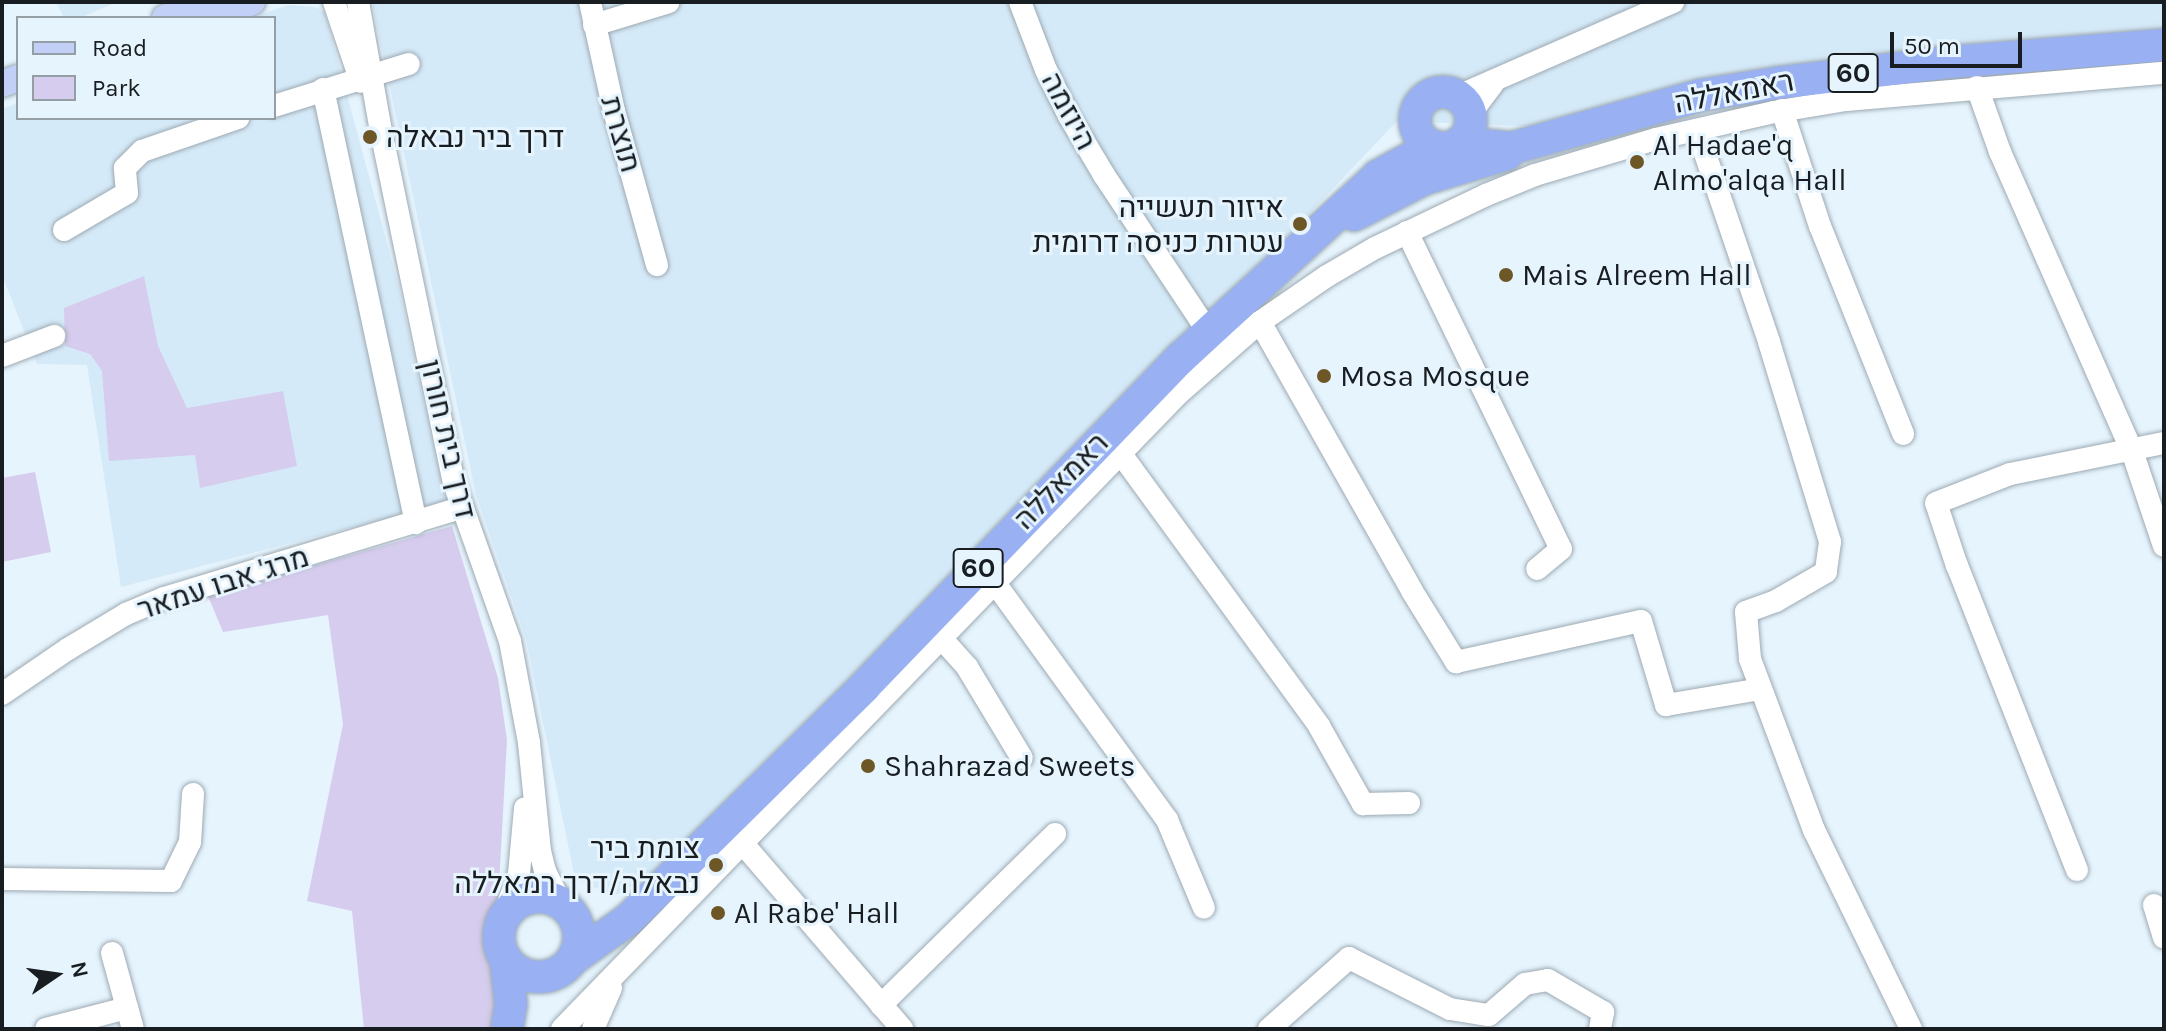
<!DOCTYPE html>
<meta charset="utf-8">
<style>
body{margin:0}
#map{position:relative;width:2166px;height:1031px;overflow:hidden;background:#e6f4fd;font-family:Karla,Heebo,sans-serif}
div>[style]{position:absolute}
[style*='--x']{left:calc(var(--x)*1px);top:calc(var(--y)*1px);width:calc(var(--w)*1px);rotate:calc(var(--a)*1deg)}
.built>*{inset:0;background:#d5eaf8}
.green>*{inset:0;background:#d6cced}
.roads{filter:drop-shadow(0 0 2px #9daab3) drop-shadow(0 0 2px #9daab3)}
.minor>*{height:22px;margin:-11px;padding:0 11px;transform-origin:11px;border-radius:11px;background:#fff}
.major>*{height:26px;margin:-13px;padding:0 13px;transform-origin:13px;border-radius:13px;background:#c2d0f7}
.highway>*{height:32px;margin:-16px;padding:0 16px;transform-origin:16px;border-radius:16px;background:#99b1f2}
.highway>.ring{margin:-16px;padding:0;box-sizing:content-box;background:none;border:32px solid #99b1f2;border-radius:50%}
.dots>*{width:22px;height:22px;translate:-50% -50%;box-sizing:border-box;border:4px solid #e6f4fd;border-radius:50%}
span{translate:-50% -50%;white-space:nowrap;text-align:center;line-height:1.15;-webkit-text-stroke:6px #e6f4fd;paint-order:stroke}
.shield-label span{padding:2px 6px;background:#e6f4fd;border:2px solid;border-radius:6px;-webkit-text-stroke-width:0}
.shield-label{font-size:28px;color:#181d21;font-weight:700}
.street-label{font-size:30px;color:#181d21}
.poi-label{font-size:30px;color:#181d21}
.left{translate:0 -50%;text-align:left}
.right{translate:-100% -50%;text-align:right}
.frame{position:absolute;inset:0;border:4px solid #181d21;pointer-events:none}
.legend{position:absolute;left:16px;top:16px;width:260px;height:104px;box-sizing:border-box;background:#e6f4fd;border:2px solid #949ea5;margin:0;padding:10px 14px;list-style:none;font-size:24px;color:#181d21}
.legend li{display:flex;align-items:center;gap:16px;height:40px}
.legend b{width:40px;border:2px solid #949ea5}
.north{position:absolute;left:16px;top:935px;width:80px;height:80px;-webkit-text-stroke:6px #e6f4fd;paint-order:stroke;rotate:77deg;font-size:22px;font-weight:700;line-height:32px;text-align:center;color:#181d21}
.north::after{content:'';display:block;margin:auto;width:28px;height:36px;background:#181d21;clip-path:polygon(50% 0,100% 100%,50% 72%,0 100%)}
.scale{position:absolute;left:1890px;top:32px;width:132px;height:36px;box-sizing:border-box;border:4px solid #181d21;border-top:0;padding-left:10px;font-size:24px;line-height:28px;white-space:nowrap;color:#181d21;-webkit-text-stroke:6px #e6f4fd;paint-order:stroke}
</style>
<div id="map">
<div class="built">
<i style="clip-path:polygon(56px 2px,117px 2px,80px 18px,64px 18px)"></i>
<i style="clip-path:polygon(372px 2px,2164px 2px,2164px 38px,1690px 86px,1525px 126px,1397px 121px,1292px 232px,1147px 369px,843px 697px,675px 862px,614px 896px,575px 879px,526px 639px,476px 495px)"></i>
<i style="clip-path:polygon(288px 5px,316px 7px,325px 13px,398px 284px,446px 503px,121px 587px,87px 365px,37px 364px,2px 275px,2px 109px,18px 103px,18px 118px,274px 118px,274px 18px,252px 18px)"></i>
</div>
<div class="green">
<i style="clip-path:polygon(144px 276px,158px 346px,187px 408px,283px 391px,297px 466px,200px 488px,195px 455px,109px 461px,102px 371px,90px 354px,65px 346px,64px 308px)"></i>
<i style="clip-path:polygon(35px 472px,51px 552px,2px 562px,2px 478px)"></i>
<i style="clip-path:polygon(452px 526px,498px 678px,507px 740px,498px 904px,488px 945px,497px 1006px,491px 1029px,364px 1029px,352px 911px,307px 901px,343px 724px,328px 615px,223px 632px,208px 596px)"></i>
</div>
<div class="roads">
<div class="minor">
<i style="--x:334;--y:2;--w:84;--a:71.4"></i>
<i style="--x:358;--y:2;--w:131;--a:79.9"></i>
<i style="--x:381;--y:131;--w:359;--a:78.3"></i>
<i style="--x:454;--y:483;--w:168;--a:70.5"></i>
<i style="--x:510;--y:641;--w:104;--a:79.4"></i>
<i style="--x:529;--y:743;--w:109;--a:84.2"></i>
<i style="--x:540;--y:851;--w:21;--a:76"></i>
<i style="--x:545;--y:871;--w:34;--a:64"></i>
<i style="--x:590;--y:2;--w:112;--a:77.6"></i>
<i style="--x:614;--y:111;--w:160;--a:74.4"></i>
<i style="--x:1020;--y:2;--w:73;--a:69.1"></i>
<i style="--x:1046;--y:70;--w:51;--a:63.4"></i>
<i style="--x:1069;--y:116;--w:69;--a:59.3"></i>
<i style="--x:1104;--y:175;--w:190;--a:56.4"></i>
<i style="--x:594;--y:25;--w:78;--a:-17"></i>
<i style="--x:1977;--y:87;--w:69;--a:70.5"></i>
<i style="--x:2000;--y:152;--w:327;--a:66.2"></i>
<i style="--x:2132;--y:451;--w:100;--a:71.4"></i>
<i style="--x:323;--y:89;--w:444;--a:77.9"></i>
<i style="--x:1458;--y:96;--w:235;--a:-23.6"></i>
<i style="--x:274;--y:106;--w:141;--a:-17.3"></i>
<i style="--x:1782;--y:110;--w:122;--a:71.9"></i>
<i style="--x:1820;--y:226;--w:224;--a:68.2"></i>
<i style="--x:1471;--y:113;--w:36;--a:-53"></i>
<i style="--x:1697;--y:130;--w:224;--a:71.2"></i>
<i style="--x:1769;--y:342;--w:209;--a:73"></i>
<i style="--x:1830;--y:542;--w:30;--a:98"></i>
<i style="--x:1826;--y:572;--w:58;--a:149.9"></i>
<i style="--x:1776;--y:601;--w:32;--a:160"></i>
<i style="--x:1746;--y:612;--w:47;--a:85.1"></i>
<i style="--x:1750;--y:659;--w:183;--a:69.5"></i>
<i style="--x:1814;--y:830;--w:221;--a:64"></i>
<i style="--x:64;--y:230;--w:73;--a:-30.4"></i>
<i style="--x:127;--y:193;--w:25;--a:-95"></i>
<i style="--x:125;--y:168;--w:24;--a:-45"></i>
<i style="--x:142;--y:151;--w:102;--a:-19"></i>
<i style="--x:1407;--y:232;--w:352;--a:64.1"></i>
<i style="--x:1561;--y:549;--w:31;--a:140"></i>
<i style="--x:1260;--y:322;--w:309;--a:60.5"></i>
<i style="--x:1412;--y:591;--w:84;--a:58.2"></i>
<i style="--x:1456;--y:662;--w:189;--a:-12.5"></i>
<i style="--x:1641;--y:621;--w:88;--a:73.4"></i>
<i style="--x:1666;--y:705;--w:96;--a:-9.6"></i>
<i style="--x:2;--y:356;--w:56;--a:-21"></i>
<i style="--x:1121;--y:454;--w:336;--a:53.9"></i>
<i style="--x:1319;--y:726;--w:90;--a:60.6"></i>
<i style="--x:1363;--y:804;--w:46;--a:-1.2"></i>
<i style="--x:995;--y:583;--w:293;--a:54"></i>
<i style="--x:1167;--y:820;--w:95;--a:67.2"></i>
<i style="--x:942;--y:639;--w:38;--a:48"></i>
<i style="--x:967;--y:667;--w:106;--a:58.9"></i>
<i style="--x:2;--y:694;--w:80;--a:-34.3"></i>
<i style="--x:68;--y:649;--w:68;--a:-31.1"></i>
<i style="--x:126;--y:614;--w:41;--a:-22.8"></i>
<i style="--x:164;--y:598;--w:310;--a:-16.9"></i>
<i style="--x:744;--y:845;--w:243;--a:49.3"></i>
<i style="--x:2077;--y:870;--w:327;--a:-111.5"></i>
<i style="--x:1957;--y:566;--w:66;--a:-108.4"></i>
<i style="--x:1936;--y:503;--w:79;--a:-21.4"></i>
<i style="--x:2010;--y:474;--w:157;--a:-11.4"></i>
<i style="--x:2;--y:879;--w:169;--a:0.7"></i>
<i style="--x:171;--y:881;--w:43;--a:-64"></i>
<i style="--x:190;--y:842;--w:48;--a:-86.4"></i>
<i style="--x:2154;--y:905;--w:34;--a:73"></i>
<i style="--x:502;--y:920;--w:49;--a:-69.7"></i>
<i style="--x:519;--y:874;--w:66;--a:-84.8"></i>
<i style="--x:112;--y:953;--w:79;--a:74.6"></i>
<i style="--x:881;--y:1005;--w:244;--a:-44.5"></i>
<i style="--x:46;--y:1029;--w:84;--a:-14.5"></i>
<i style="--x:562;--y:1029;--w:885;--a:-45.87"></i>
<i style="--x:1178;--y:394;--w:109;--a:-41.3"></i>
<i style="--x:1260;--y:322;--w:81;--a:-34.5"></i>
<i style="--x:1327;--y:276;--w:56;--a:-30.3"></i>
<i style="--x:1375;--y:248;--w:123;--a:-25.5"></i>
<i style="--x:1486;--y:195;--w:53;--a:-22.2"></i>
<i style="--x:1535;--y:175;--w:126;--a:-16.6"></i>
<i style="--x:1656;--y:139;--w:121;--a:-12.9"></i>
<i style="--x:1774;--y:112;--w:73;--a:-9.5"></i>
<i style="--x:1846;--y:100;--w:319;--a:-4.9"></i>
<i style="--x:593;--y:1029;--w:45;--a:-66.3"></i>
<i style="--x:1269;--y:1029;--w:107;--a:-41.6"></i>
<i style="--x:1349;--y:958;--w:113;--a:26.8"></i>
<i style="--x:1450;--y:1009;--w:39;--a:9"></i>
<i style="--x:1489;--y:1015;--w:48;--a:-40.7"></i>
<i style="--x:1525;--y:984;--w:23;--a:-10"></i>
<i style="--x:1548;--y:980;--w:64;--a:30.2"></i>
<i style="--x:1603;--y:1012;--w:17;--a:100"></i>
</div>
<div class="major">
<i style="--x:165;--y:18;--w:40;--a:-23.4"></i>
<i style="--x:208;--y:18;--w:47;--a:-20"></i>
<i style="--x:2;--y:84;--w:17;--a:-21"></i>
</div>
<div class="highway">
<i class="ring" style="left:1415px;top:92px;width:24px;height:24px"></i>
<i style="--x:1460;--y:143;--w:52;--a:5.5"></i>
<i style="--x:1512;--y:148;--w:197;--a:-15.6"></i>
<i style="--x:1702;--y:95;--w:76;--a:-9.1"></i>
<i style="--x:1777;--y:83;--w:175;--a:-6.9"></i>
<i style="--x:1951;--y:62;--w:214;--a:-4.6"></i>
<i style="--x:1354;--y:215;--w:79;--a:-27.2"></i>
<i style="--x:1424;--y:179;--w:87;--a:-16.8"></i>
<i class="ring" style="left:499px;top:897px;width:48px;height:48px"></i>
<i style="--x:574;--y:958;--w:67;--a:-35.3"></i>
<i style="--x:629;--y:919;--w:330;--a:-44.6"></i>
<i style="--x:864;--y:687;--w:457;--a:-46.1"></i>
<i style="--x:1181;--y:358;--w:268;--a:-42.7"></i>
<i style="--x:1378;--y:176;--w:63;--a:-28.6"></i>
<i style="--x:506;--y:960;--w:44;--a:83.5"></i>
<i style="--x:511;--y:1004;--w:25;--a:99"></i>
</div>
</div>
<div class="dots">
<i style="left:370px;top:137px;background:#6e5727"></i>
<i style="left:1637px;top:162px;background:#6e5727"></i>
<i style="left:1300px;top:224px;background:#6e5727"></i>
<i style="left:1506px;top:275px;background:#6e5727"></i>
<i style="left:1324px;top:376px;background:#6e5727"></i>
<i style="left:868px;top:766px;background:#6e5727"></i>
<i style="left:716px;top:865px;background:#6e5727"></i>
<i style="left:718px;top:913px;background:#6e5727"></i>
</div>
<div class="shield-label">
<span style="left:1853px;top:73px">60</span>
<span style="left:978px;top:568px">60</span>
</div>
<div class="street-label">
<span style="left:1734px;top:92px;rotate:-11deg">ראמאללה</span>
<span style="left:1069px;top:111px;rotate:62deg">היוזמה</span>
<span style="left:621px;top:134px;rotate:74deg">תוצרת</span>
<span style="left:448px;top:439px;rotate:77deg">דרך בית חורון</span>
<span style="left:1061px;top:481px;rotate:-46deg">ראמאללה</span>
<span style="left:223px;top:583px;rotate:-18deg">מרג' אבו עמאר</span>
</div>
<div class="poi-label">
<span class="left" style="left:386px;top:137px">דרך ביר נבאלה</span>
<span class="left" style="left:1653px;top:162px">Al Hadae'q<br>Almo'alqa Hall</span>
<span class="right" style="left:1284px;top:224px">איזור תעשייה<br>עטרות כניסה דרומית</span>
<span class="left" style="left:1522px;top:275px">Mais Alreem Hall</span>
<span class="left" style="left:1340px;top:376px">Mosa Mosque</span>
<span class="left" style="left:884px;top:766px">Shahrazad Sweets</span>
<span class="right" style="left:700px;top:865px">צומת ביר<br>נבאלה/דרך רמאללה</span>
<span class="left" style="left:734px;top:913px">Al Rabe' Hall</span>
</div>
<div class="frame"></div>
<ul class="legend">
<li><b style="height:10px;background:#c2d0f7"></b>Road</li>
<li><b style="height:22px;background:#d6cced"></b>Park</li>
</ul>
<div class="north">N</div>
<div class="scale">50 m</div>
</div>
